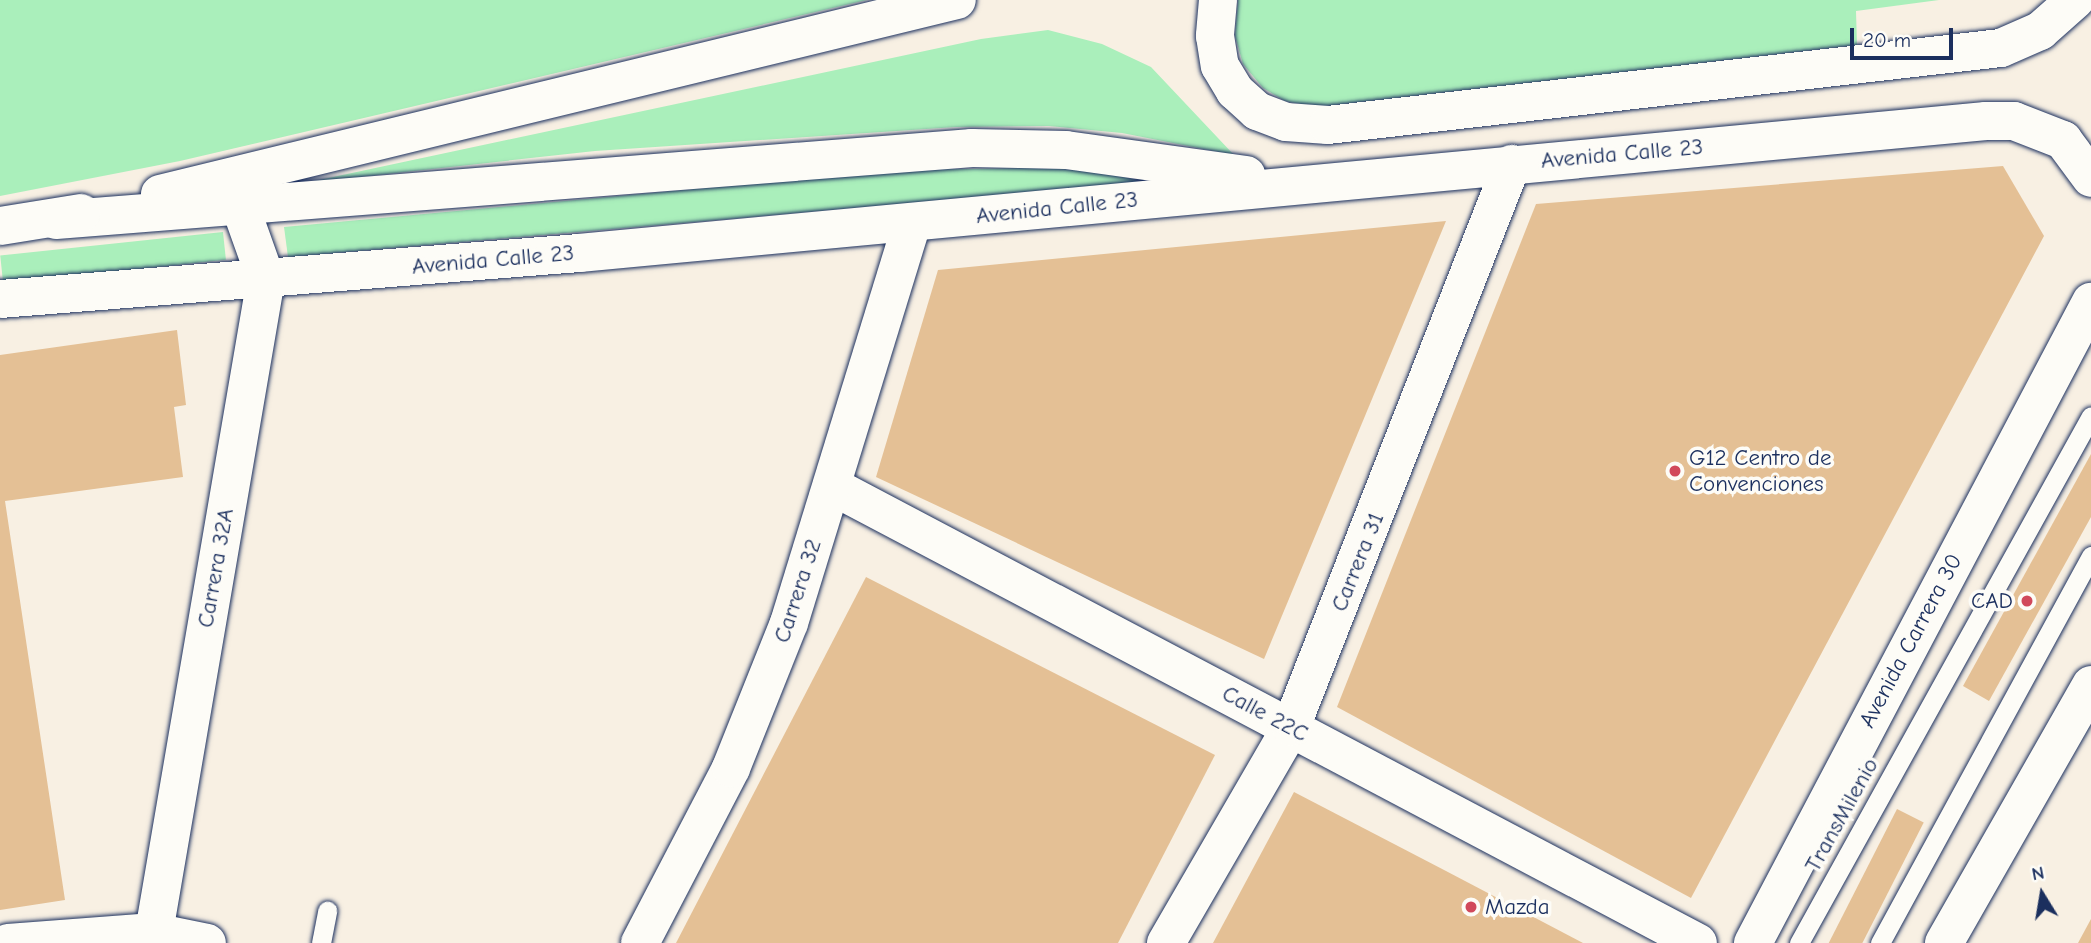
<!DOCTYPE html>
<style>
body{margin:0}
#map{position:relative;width:2091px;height:943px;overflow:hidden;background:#f8f0e3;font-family:"Comic Neue",sans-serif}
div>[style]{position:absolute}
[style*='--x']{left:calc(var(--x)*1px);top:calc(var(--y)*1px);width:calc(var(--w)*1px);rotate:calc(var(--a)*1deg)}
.green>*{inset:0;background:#aaefbb;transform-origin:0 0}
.building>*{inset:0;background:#e4c095;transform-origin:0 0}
.roads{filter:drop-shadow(0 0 2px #1b2f5e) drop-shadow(0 0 2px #1b2f5e)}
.service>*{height:19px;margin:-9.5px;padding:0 9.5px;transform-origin:9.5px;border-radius:9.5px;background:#fdfcf7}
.minor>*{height:38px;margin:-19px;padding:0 19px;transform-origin:19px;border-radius:19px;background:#fdfcf7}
.trunk>*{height:38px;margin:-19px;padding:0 19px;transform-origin:19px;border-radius:19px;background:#fdfcf7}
.dots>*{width:19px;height:19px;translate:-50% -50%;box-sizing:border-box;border:4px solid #fdfcf7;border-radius:50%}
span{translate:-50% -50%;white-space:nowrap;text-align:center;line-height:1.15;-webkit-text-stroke:7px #fdfcf7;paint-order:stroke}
.street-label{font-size:23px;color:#1b2f5e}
.poi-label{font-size:23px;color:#1b2f5e}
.left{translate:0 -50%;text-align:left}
.right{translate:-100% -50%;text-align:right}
.north{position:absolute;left:2007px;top:859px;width:70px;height:70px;-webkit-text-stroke:5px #fdfcf7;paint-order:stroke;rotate:349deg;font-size:19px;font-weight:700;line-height:28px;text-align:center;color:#1b2f5e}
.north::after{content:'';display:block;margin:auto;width:24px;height:32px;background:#1b2f5e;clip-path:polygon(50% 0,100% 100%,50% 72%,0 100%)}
.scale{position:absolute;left:1850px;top:28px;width:103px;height:32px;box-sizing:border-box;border:4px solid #1b2f5e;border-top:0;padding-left:9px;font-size:21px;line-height:24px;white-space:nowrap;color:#1b2f5e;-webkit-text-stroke:5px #fdfcf7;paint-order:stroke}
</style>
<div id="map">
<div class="green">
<i style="clip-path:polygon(0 0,867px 0,180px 161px,0 196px)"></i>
<i style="clip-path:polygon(1238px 0,1939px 0,1856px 11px,1857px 45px,1316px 107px,1285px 101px,1263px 88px,1243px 64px,1235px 36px)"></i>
<i style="clip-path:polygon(1048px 30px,1102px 44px,1151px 67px,1234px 155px,1122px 133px,1049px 126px,956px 127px,595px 151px,305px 183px,981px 39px)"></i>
<i style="clip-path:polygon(1032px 168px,1105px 171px,1145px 183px,288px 257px,284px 227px,899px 170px)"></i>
<i style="left:223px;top:232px;width:28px;height:224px;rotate:84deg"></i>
</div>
<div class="building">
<i style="clip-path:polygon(2003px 166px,2044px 236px,1691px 898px,1337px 707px,1536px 204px)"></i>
<i style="clip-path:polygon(1446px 221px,1264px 659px,876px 477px,938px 270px)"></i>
<i style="clip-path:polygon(177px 330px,186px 405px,174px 407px,183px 477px,5px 501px,65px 900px,0 910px,0 355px)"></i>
<i style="clip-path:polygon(2091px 454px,2091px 517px,1989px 701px,1963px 686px)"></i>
<i style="clip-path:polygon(866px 577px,1215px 755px,1118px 943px,676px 943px)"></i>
<i style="clip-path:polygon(1294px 792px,1446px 871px,1583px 943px,1213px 943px)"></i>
<i style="left:1897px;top:809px;width:30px;height:153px;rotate:27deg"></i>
<i style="clip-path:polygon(2091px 919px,2091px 943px,2078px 943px)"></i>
</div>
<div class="roads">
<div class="service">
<i style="--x:321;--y:943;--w:33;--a:-79"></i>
<i style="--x:1799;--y:943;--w:602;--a:-61.01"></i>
<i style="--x:1880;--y:943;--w:441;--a:-61.4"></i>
</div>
<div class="minor">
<i style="--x:832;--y:486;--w:979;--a:27.82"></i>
<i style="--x:154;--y:932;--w:663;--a:-80.27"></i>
<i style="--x:266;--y:279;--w:77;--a:-109.6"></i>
<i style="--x:8;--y:943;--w:146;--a:-4.3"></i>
<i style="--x:154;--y:932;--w:54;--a:11.7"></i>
<i style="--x:640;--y:943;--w:197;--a:-62.5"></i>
<i style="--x:731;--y:768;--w:156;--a:-68.2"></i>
<i style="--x:789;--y:623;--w:419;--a:-72.9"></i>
<i style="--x:1166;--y:943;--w:250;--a:-59.9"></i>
<i style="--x:1291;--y:727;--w:605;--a:-68.57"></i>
</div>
<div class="trunk">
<i style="--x:1218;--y:0;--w:36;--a:95"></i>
<i style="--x:1215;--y:36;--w:30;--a:81"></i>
<i style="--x:1220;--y:66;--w:29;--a:59"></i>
<i style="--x:1235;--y:91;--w:30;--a:42"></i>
<i style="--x:1257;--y:111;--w:31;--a:21"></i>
<i style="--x:1286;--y:122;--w:42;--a:4.1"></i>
<i style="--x:1328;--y:125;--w:677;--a:-6.53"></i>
<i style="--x:2001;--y:48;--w:43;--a:-23.6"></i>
<i style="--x:2040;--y:31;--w:47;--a:-41.5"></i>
<i style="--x:160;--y:194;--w:820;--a:-13.68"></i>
<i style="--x:56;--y:220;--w:919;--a:-4.49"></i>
<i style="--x:972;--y:148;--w:94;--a:1.2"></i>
<i style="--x:1066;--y:150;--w:182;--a:7.9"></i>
<i style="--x:0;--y:226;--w:82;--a:-9.1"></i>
<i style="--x:0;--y:299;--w:581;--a:-4.54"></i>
<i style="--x:579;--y:253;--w:1413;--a:-5.36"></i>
<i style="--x:1986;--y:121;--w:28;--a:0"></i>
<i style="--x:2014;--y:121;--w:53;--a:21.2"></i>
<i style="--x:2063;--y:140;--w:47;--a:53.6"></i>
<i style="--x:1753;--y:943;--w:725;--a:-62.2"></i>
<i style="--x:1944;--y:943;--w:297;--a:-60.3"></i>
</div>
</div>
<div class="dots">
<i style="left:1675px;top:471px;background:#d1495b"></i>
<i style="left:2027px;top:601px;background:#d1495b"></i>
<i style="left:1471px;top:907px;background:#d1495b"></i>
</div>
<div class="street-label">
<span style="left:1622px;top:154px;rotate:-5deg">Avenida Calle 23</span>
<span style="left:1057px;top:208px;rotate:-6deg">Avenida Calle 23</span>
<span style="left:493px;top:260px;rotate:-5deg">Avenida Calle 23</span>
<span style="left:1358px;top:562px;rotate:-68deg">Carrera 31</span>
<span style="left:216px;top:568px;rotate:-80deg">Carrera 32A</span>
<span style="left:798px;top:591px;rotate:-72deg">Carrera 32</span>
<span style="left:1911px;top:641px;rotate:-62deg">Avenida Carrera 30</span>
<span style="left:1265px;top:714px;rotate:28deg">Calle 22C</span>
<span style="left:1842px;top:815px;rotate:-61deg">TransMilenio</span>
</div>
<div class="poi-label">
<span class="left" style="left:1689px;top:471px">G12 Centro de<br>Convenciones</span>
<span class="right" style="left:2013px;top:601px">CAD</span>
<span class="left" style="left:1485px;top:907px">Mazda</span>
</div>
<div class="north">N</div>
<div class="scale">20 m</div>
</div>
